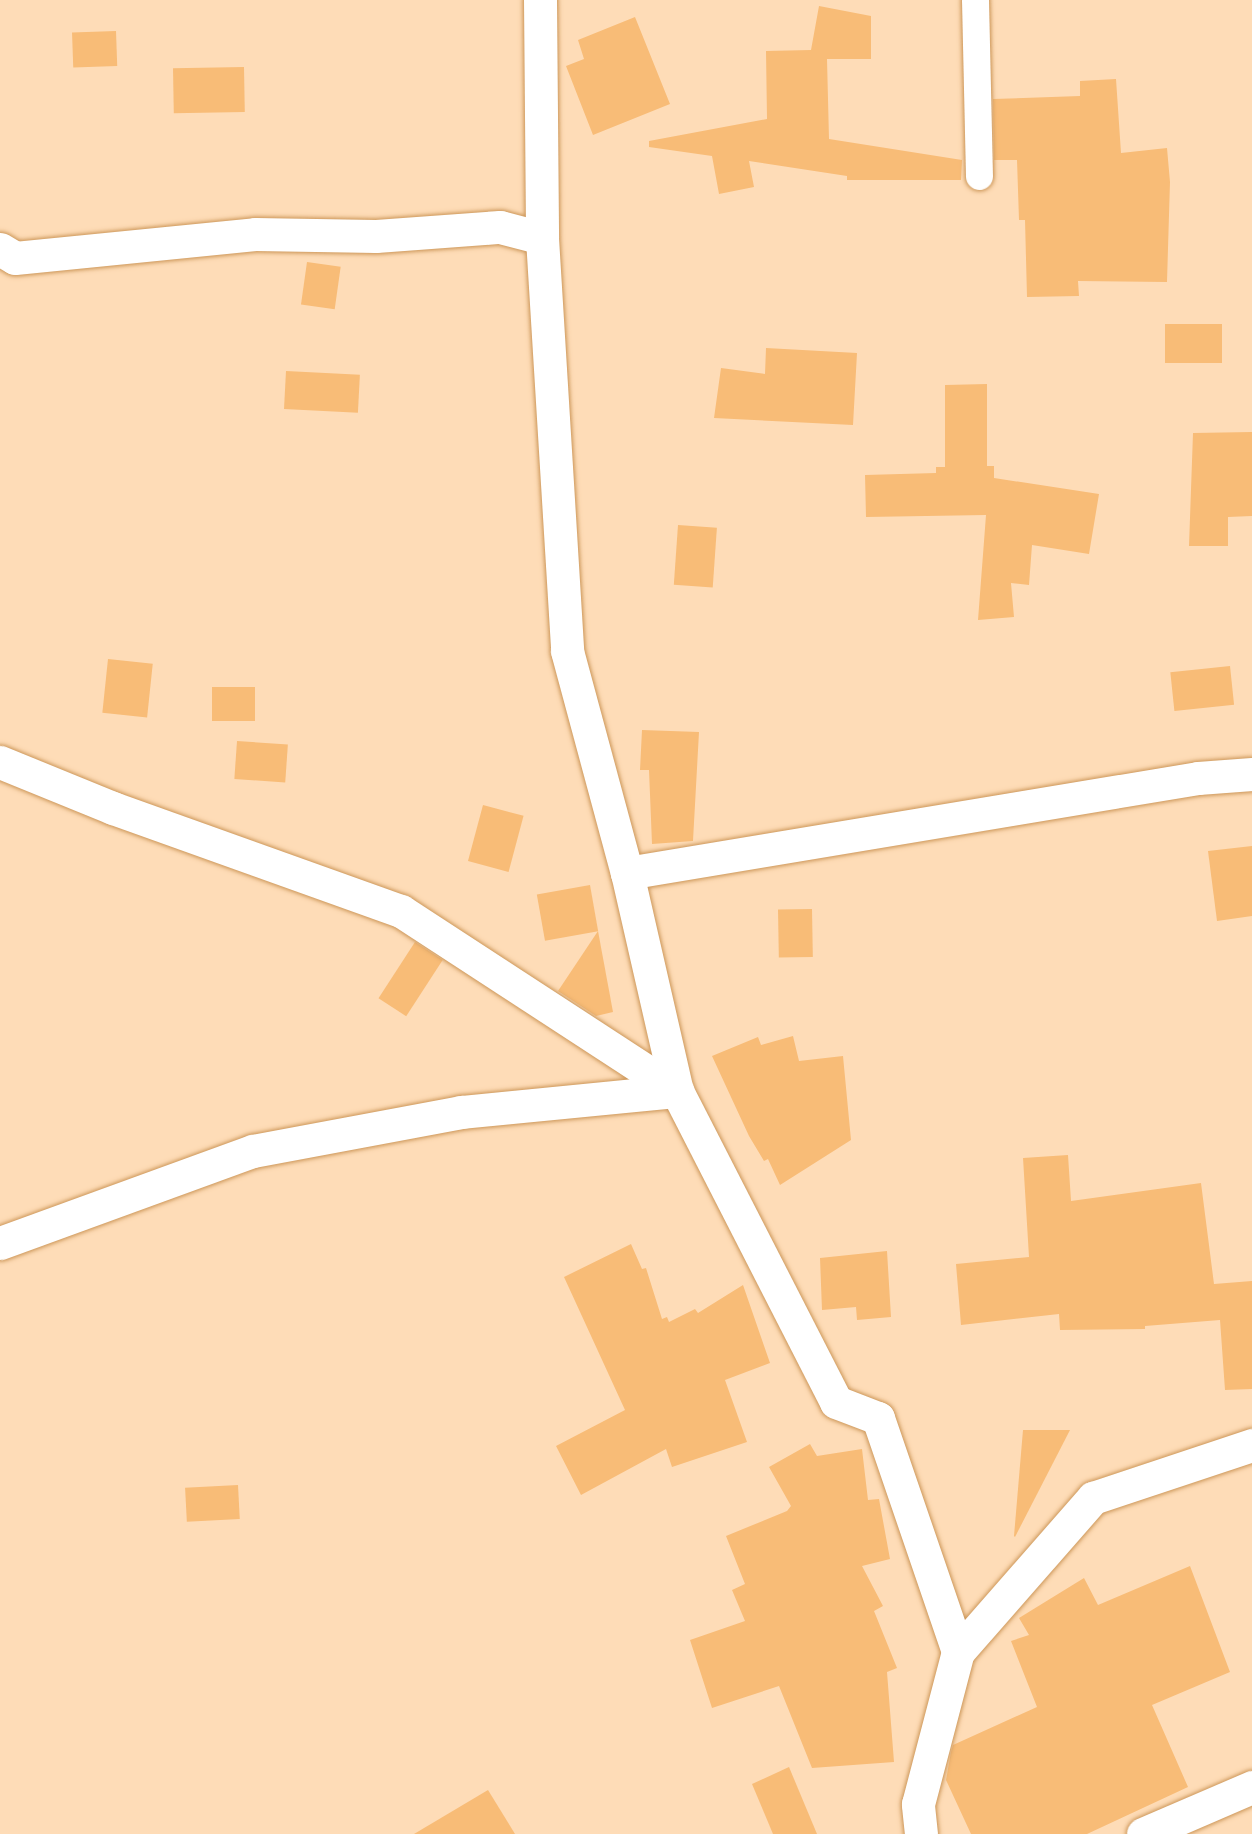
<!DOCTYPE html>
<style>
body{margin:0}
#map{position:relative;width:1252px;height:1834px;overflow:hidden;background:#fedcb7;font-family:Ubuntu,sans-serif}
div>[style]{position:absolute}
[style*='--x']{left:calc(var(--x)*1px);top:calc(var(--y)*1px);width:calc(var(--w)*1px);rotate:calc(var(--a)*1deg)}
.building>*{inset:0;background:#f8bc77;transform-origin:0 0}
.roads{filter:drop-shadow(0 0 2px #cd9759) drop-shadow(0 0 2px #cd9759)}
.lane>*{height:27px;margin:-13.5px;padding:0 13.5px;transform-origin:13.5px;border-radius:13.5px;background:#fff}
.street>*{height:33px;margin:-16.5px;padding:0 16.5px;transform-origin:16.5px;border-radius:16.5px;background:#fff}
.secondary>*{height:33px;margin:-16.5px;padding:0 16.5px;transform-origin:16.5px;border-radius:16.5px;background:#fff}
span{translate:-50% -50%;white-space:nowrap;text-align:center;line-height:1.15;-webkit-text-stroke:6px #fff;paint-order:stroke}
</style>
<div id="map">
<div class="building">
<i style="clip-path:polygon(819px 6px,871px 16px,871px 59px,827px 59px,829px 139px,962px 160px,961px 180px,847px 180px,847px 176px,749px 161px,754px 187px,719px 194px,712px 156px,649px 147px,649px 141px,767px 119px,766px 51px,811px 50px)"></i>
<i style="clip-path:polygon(635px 17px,670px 104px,593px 135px,566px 66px,584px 59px,578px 40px)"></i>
<i style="left:116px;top:31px;width:35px;height:44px;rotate:88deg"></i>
<i style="left:244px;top:67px;width:45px;height:71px;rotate:89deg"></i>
<i style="clip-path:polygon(1116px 79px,1121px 153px,1167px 148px,1170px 182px,1167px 282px,1078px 281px,1079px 296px,1027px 297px,1025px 220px,1019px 220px,1017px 160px,994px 160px,993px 99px,1080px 96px,1080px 81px)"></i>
<i style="left:307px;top:262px;width:34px;height:43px;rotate:8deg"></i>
<i style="left:1165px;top:324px;width:57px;height:39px"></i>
<i style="clip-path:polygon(766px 348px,857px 353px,853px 425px,714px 418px,721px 368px,765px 374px)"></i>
<i style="left:286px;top:371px;width:74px;height:38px;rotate:3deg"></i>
<i style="clip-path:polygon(987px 384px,987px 466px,994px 466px,994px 478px,1099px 494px,1089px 554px,1032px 545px,1029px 585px,1011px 583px,1014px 617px,978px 620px,986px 515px,866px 517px,865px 475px,936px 473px,936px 467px,945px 467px,945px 385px)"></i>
<i style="clip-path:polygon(1252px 432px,1252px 516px,1228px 517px,1228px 546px,1189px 546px,1193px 433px)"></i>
<i style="left:678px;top:525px;width:39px;height:60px;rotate:4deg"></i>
<i style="left:108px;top:659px;width:45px;height:54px;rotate:6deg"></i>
<i style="left:1230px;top:666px;width:39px;height:60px;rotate:84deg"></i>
<i style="left:212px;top:687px;width:43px;height:34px"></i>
<i style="clip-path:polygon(642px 730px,699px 732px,693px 841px,652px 844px,649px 770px,640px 770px)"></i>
<i style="left:237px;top:741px;width:51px;height:38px;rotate:4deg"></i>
<i style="left:483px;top:805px;width:42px;height:58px;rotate:15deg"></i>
<i style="clip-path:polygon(1252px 846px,1252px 916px,1217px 921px,1208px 851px)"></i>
<i style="left:590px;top:885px;width:47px;height:54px;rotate:80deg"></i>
<i style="left:812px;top:909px;width:48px;height:34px;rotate:89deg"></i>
<i style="clip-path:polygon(598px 931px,613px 1012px,596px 1016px,558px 991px)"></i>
<i style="left:415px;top:942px;width:33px;height:67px;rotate:33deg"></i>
<i style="clip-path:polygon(793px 1036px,799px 1061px,843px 1056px,851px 1140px,780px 1185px,768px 1159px,764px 1161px,749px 1136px,712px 1056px,758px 1037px,761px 1045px)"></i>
<i style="clip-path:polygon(1068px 1155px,1071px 1201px,1201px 1183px,1214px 1284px,1252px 1281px,1252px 1389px,1225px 1390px,1220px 1320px,1145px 1326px,1145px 1329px,1060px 1330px,1059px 1314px,961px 1325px,956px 1264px,1029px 1257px,1023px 1158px)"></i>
<i style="clip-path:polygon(631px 1244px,642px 1269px,646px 1268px,662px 1319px,667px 1317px,669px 1322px,695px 1309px,698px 1313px,743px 1285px,770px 1363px,725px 1380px,747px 1442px,672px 1467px,666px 1449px,581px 1495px,556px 1446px,625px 1410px,564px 1277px)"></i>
<i style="clip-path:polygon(887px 1251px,891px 1317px,857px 1320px,856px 1307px,822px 1310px,820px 1258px)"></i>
<i style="clip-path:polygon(1023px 1430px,1070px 1430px,1015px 1537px,1014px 1536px)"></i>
<i style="clip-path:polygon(810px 1444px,817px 1456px,862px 1449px,868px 1500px,879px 1499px,890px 1559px,862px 1566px,883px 1606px,874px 1611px,897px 1668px,887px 1672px,894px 1762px,812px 1768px,779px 1686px,712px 1708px,690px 1640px,745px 1621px,732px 1590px,745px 1584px,726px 1536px,787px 1511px,791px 1506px,769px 1467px)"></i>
<i style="left:238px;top:1485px;width:34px;height:53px;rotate:87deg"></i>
<i style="clip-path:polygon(1190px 1566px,1230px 1672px,1152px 1705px,1188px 1787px,1087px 1834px,971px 1834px,946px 1780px,951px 1752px,953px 1745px,1037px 1707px,1011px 1641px,1029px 1635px,1019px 1618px,1084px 1578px,1098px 1605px)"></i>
<i style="clip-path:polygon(789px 1767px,817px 1834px,773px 1834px,752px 1784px)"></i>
<i style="clip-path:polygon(488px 1790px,515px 1834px,414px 1834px)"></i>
</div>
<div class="roads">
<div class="lane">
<i style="--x:975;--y:0;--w:176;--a:88.7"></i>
</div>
<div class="street">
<i style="--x:540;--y:0;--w:238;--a:89.5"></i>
<i style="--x:542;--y:238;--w:414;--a:86.5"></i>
<i style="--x:567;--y:651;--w:230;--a:74.9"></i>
<i style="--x:627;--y:873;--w:224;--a:77.1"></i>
<i style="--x:677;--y:1091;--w:349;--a:62.9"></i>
<i style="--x:836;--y:1402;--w:45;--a:20.9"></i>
<i style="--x:878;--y:1418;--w:247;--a:71.1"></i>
<i style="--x:0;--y:249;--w:17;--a:31"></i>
<i style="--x:15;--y:258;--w:241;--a:-5.7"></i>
<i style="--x:255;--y:234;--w:121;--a:0.9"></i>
<i style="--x:376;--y:236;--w:124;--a:-4.2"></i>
<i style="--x:500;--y:227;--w:43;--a:14.7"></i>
<i style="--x:0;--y:762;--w:122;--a:22.2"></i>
<i style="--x:113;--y:808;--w:306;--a:19.7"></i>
<i style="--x:401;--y:911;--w:330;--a:33.1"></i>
<i style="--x:627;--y:873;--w:579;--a:-9.45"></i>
<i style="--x:1198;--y:778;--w:54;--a:-4.2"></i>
<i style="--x:0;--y:1243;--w:269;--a:-20"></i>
<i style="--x:253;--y:1151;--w:212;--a:-10.6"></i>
<i style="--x:461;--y:1112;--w:217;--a:-5.6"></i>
<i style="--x:921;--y:1834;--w:30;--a:-96"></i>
<i style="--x:918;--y:1804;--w:157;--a:-75.3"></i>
<i style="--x:958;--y:1652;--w:205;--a:-48.8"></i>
<i style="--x:1093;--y:1498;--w:168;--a:-18.4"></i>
</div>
<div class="secondary">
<i style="--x:1143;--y:1834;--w:119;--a:-23.3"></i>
</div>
</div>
</div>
